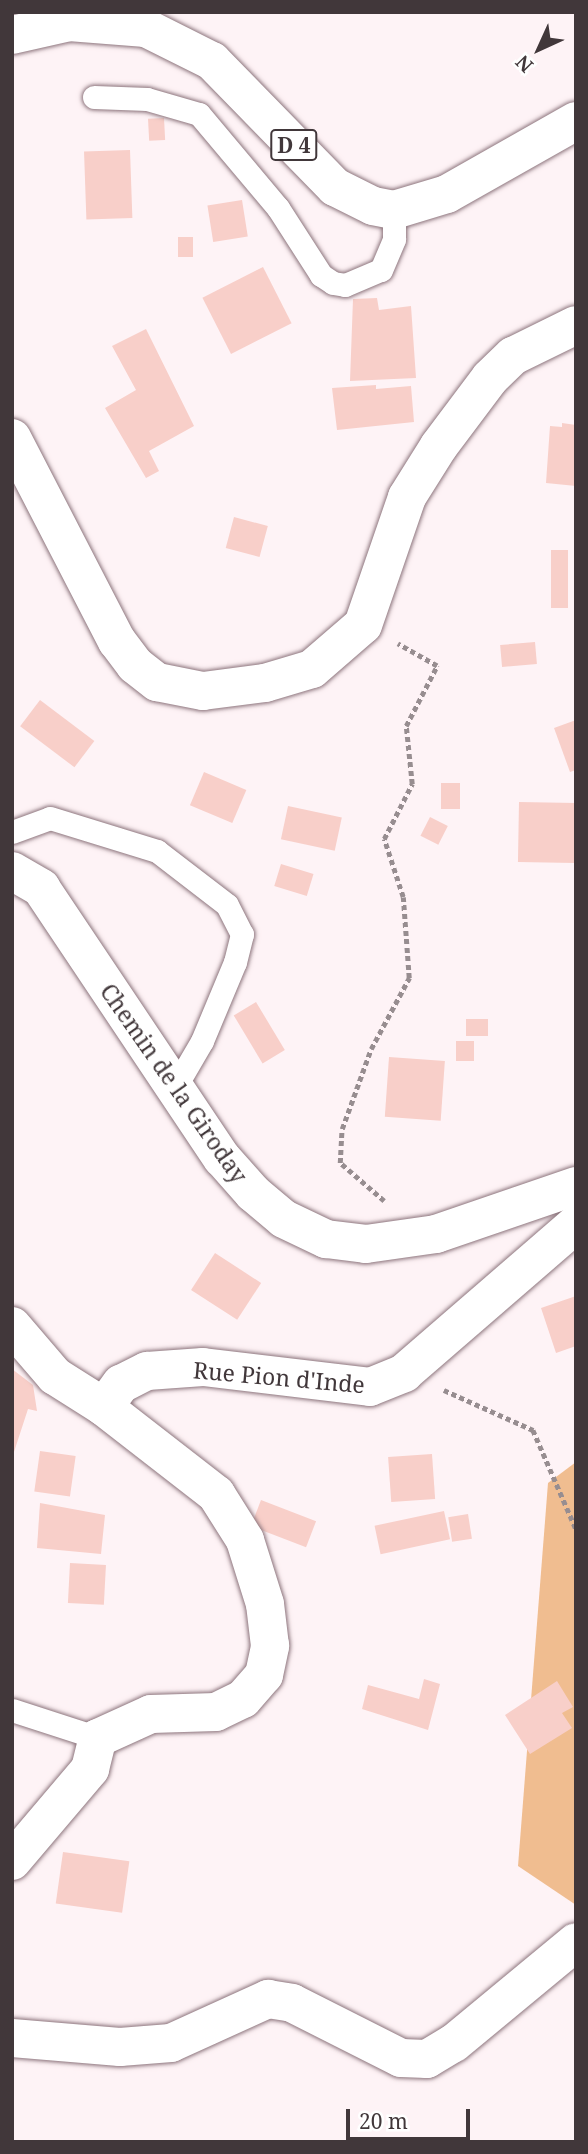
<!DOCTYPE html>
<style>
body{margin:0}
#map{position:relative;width:588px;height:2154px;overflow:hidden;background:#fef3f6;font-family:"Noto Serif",serif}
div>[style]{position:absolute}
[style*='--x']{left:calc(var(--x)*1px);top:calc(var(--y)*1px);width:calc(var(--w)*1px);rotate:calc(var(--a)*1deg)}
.green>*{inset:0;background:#f0bd90}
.building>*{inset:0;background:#f8cfc9;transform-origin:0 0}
.path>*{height:4.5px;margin-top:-2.25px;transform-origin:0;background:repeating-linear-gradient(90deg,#978d90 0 5px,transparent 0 8.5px)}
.roads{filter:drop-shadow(0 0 2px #8d757d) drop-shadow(0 0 2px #8d757d)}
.lane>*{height:23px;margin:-11.5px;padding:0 11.5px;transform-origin:11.5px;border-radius:11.5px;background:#fff}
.street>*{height:38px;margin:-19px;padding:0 19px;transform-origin:19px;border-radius:19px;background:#fff}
.primary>*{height:38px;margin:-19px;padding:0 19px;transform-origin:19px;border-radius:19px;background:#fff}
span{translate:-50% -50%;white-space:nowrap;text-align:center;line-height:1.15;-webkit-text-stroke:6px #fff;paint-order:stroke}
.shield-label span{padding:2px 5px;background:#fff;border:2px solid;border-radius:5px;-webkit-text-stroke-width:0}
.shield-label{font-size:21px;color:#41373a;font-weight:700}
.street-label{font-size:23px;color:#41373a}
.frame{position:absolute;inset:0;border:14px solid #41373a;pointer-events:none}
.north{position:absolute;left:504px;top:14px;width:70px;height:70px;-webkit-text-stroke:5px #fff;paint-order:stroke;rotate:225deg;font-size:19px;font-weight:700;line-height:28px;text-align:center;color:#41373a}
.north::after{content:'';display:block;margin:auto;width:24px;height:32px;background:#41373a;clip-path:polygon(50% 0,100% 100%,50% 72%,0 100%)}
.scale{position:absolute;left:346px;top:2109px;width:124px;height:32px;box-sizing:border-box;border:4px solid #41373a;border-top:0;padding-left:9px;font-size:21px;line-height:24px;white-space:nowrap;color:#41373a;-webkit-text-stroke:5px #fff;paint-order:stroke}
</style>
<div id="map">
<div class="green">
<i style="clip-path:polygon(576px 1462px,576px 1905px,518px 1866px,548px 1483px)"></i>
</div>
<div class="building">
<i style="left:164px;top:118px;width:22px;height:16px;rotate:87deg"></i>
<i style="left:130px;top:150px;width:68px;height:46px;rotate:88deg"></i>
<i style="left:242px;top:200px;width:37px;height:35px;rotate:81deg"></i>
<i style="left:178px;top:237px;width:15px;height:20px"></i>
<i style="left:263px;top:267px;width:63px;height:68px;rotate:63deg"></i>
<i style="clip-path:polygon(377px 298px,379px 310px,411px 306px,416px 378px,350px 381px,353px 299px)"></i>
<i style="clip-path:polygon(146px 329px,194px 426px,149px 451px,159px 471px,146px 478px,105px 408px,136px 390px,112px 346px)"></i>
<i style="clip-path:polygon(376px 385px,376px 389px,411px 386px,414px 422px,337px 430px,332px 388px)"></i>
<i style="clip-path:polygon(562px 423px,576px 425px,576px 486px,546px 483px,550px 426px,562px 427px)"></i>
<i style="left:234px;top:517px;width:35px;height:32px;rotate:15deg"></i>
<i style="left:551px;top:550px;width:17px;height:58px"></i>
<i style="left:535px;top:642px;width:22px;height:35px;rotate:85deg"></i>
<i style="left:40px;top:700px;width:68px;height:33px;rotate:37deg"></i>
<i style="clip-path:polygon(576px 720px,576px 770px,570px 772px,554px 728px)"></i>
<i style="left:204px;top:772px;width:46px;height:36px;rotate:23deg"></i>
<i style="left:460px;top:783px;width:26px;height:19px;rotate:90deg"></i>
<i style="left:519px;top:802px;width:57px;height:60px;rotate:1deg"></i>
<i style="left:288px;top:806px;width:55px;height:34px;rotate:12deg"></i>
<i style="left:430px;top:817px;width:20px;height:21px;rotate:27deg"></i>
<i style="left:281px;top:864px;width:34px;height:23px;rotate:17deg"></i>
<i style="left:256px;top:1002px;width:56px;height:26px;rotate:59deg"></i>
<i style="left:466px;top:1019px;width:22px;height:17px"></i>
<i style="left:456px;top:1041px;width:18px;height:20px"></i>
<i style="left:389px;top:1057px;width:56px;height:60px;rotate:4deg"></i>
<i style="left:215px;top:1253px;width:55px;height:44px;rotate:33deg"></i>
<i style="clip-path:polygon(576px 1296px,576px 1346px,556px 1353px,541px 1308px)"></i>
<i style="clip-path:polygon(12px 1369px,33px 1385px,37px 1411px,28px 1409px,13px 1455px)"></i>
<i style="left:40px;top:1451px;width:36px;height:41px;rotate:8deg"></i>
<i style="left:432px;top:1454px;width:45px;height:44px;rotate:86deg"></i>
<i style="left:261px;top:1500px;width:59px;height:28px;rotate:21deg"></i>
<i style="clip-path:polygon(40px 1503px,105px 1515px,101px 1554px,37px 1548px)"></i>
<i style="left:444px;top:1511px;width:29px;height:71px;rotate:78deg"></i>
<i style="left:468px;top:1514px;width:25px;height:20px;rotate:81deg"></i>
<i style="left:70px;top:1563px;width:36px;height:40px;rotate:3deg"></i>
<i style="clip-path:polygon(424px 1679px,440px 1684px,428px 1730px,362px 1709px,368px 1685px,419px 1699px)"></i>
<i style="clip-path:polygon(557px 1681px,573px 1707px,562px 1713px,572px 1728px,530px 1754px,505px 1715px)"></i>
<i style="left:63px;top:1852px;width:67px;height:52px;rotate:8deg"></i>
</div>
<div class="path">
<i style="--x:384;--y:1201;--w:58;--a:-139.2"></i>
<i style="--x:340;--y:1163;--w:34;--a:-87"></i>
<i style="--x:342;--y:1129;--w:85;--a:-70.1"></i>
<i style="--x:371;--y:1049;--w:81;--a:-61.8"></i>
<i style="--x:409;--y:978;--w:81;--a:-94.2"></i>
<i style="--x:403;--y:897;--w:61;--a:-108.1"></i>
<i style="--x:384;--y:839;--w:62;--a:-63"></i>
<i style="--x:412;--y:784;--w:58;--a:-95.9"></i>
<i style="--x:406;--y:726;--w:68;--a:-62.7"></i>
<i style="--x:437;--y:666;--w:45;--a:-150.6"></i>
<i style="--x:444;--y:1390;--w:98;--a:24.2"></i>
<i style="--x:533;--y:1430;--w:108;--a:66.5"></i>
</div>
<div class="roads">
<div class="lane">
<i style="--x:94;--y:97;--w:53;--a:2.2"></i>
<i style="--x:147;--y:99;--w:54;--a:16.1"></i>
<i style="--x:199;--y:114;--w:123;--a:50"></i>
<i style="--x:278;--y:208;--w:80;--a:57.3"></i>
<i style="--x:321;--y:275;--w:14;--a:34"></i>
<i style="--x:333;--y:283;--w:12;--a:9"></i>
<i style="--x:345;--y:285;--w:39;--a:-23"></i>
<i style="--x:381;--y:270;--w:34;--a:-67"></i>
<i style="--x:394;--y:239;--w:29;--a:-90"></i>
<i style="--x:12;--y:832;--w:40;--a:-20.2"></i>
<i style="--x:50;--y:818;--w:112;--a:17.1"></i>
<i style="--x:157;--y:851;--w:88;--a:37.6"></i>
<i style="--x:227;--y:905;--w:33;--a:63"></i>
<i style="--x:242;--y:934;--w:29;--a:104"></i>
<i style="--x:235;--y:962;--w:86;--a:112.7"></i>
<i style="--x:202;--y:1041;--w:56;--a:120.3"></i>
<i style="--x:12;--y:1710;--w:90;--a:18"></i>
</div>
<div class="street">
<i style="--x:12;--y:438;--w:229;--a:62.7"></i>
<i style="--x:117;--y:641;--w:30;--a:53"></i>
<i style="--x:135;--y:665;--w:28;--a:38"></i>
<i style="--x:157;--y:682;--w:47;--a:11.1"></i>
<i style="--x:203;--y:691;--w:63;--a:-7.4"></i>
<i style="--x:265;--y:683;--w:49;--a:-16.6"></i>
<i style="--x:312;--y:669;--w:67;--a:-40.8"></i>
<i style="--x:363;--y:625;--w:135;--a:-71"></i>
<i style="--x:407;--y:497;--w:60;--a:-57.9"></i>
<i style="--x:439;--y:446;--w:85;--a:-53.1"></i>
<i style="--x:490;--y:378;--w:32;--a:-44"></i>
<i style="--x:513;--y:356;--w:70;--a:-26.2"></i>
<i style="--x:12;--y:871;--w:34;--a:30"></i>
<i style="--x:41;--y:888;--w:325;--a:56.2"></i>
<i style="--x:222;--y:1158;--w:47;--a:48.5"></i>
<i style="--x:253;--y:1193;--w:40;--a:40"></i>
<i style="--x:284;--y:1219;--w:47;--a:25.5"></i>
<i style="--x:326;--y:1239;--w:40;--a:7.1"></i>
<i style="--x:366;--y:1244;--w:71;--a:-8.1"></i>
<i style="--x:436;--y:1234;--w:148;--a:-18.9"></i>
<i style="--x:12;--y:1326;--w:66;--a:49.3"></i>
<i style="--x:55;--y:1376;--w:58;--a:32.3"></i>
<i style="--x:104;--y:1407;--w:29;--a:-54"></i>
<i style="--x:121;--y:1384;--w:29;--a:-27"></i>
<i style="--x:147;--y:1371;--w:56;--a:-4.1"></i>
<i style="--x:203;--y:1367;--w:168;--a:6.8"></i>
<i style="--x:370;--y:1387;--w:37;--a:-22"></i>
<i style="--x:404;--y:1373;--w:228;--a:-40.9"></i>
<i style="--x:12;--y:1861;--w:121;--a:-49.7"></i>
<i style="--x:90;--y:1769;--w:32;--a:-76"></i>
<i style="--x:98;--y:1738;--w:58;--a:-24.4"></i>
<i style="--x:151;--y:1714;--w:65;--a:-1.8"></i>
<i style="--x:216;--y:1712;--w:30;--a:-26"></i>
<i style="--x:243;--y:1699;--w:32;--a:-49"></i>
<i style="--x:264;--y:1675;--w:30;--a:-78"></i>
<i style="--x:270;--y:1646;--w:42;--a:-96.8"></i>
<i style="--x:265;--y:1604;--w:67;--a:-107.4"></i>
<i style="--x:245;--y:1540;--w:54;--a:-122.2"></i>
<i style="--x:216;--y:1494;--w:142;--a:-142.2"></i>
<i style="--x:12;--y:2038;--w:108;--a:4.8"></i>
<i style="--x:120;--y:2047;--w:51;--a:-4.5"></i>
<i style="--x:171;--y:2043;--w:107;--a:-24.4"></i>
<i style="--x:268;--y:1999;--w:24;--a:9"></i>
<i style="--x:292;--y:2003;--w:122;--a:26.8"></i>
<i style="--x:401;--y:2058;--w:26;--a:2"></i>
<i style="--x:427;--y:2059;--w:31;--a:-31"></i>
<i style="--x:454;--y:2043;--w:158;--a:-39.6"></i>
</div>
<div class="primary">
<i style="--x:12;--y:35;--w:58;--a:-12.8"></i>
<i style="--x:69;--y:22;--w:77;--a:4.5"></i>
<i style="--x:146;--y:28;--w:74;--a:26.6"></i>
<i style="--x:212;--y:61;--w:176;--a:45.7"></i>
<i style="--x:335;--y:187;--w:42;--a:26.6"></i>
<i style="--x:373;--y:206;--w:21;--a:11"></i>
<i style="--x:394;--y:210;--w:55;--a:-16.8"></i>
<i style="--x:447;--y:194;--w:148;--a:-29.5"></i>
</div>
</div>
<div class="shield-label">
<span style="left:294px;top:145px">D 4</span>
</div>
<div class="street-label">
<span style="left:174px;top:1083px;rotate:55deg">Chemin de la Giroday</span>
<span style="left:279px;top:1377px;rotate:5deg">Rue Pion d'Inde</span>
</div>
<div class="frame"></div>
<div class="north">N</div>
<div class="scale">20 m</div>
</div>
